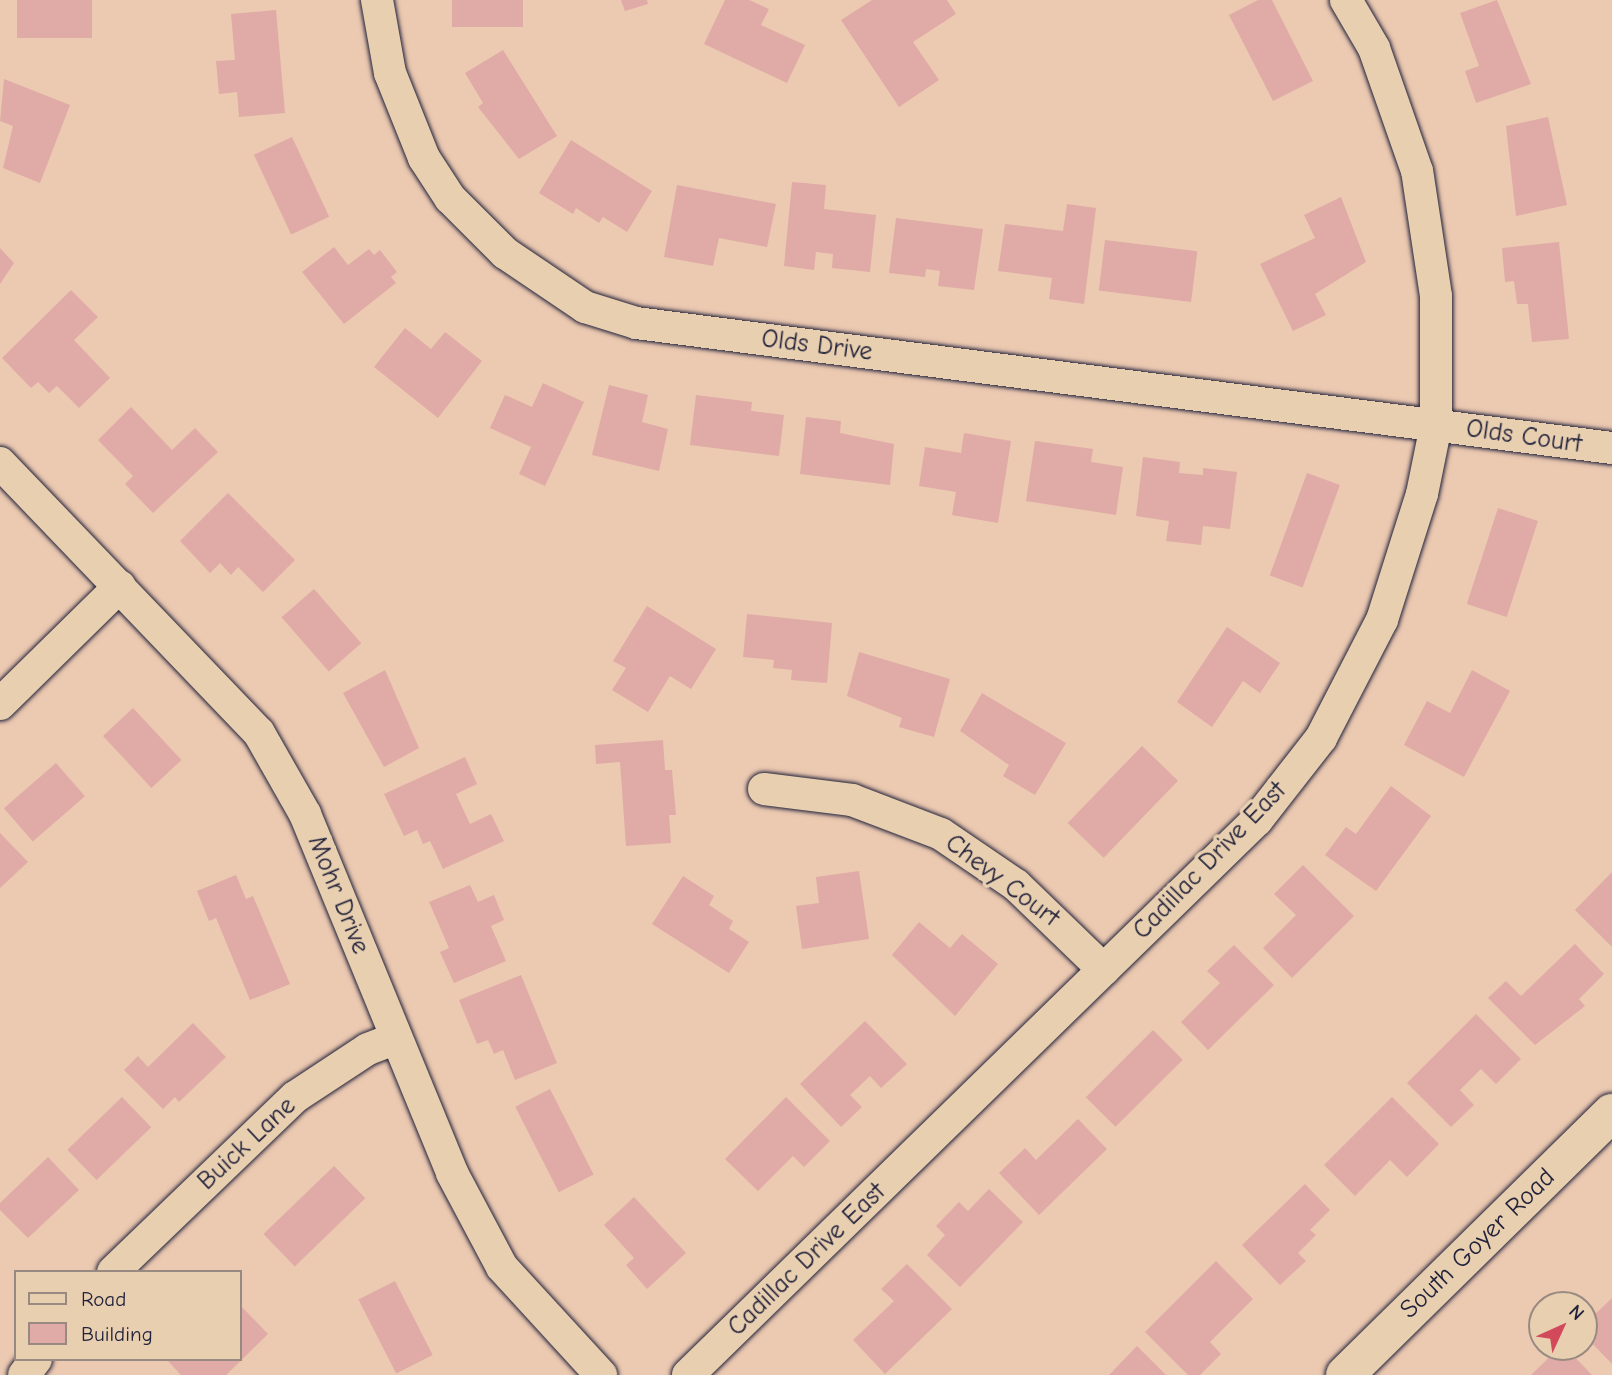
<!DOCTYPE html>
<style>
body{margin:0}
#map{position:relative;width:1612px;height:1375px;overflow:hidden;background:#ecc9b1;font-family:"Comic Neue",sans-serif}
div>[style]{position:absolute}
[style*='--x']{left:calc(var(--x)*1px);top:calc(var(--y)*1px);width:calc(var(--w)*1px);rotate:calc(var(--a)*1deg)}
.building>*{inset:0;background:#e0aba6;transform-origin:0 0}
.roads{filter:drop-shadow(0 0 2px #22223b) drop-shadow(0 0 2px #22223b)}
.street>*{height:32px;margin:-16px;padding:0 16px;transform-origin:16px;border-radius:16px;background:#e8cfb0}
.secondary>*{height:38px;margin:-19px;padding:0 19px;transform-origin:19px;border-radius:19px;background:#e8cfb0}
span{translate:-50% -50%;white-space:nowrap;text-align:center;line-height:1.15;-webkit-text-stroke:7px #e8cfb0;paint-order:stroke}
.street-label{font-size:26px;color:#22223b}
.legend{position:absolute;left:14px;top:1270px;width:228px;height:91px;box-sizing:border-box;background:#e8cfb0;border:2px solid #998a81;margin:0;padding:9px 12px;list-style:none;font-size:21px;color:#22223b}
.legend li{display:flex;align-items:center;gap:14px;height:35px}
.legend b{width:35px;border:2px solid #998a81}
.north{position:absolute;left:1528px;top:1291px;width:70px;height:70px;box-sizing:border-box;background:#e8cfb0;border:2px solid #998a81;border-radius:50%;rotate:45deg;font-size:19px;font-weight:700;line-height:28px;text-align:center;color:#22223b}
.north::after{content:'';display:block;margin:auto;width:24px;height:32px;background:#d1495b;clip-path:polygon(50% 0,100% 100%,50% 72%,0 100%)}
</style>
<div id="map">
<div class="building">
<i style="left:17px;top:0;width:75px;height:38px"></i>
<i style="left:452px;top:0;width:71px;height:27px"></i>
<i style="clip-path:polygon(621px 0,647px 0,648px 4px,625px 11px)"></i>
<i style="clip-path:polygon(725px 0,749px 0,769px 9px,761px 25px,805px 45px,787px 83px,704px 44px)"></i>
<i style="clip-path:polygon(872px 0,947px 0,956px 14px,913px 42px,939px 80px,899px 107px,841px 20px)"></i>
<i style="clip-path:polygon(1258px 0,1272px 0,1313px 81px,1273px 101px,1229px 15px)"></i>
<i style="clip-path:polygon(1497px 0,1531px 84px,1476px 103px,1465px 71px,1479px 66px,1460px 13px)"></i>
<i style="clip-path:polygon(276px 10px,285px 113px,239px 117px,237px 92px,219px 94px,216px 61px,235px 60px,231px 14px)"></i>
<i style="clip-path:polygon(503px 50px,557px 136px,519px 159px,478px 107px,483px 103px,465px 73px)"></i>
<i style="clip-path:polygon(4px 79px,70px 105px,40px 183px,3px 168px,13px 126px,0 121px)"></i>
<i style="clip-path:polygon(1548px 117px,1567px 205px,1516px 216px,1506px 126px)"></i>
<i style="left:292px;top:137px;width:88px;height:42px;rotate:65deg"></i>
<i style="clip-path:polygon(571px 140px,652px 191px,627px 232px,603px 217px,599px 223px,576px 208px,573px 214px,539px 193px)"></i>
<i style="clip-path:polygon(792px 182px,826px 185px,824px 209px,876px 215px,870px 272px,832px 268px,833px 254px,816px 252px,814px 270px,784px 266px)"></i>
<i style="clip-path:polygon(677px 185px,776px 204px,767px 247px,719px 238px,713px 266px,664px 257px)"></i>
<i style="clip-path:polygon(1341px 197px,1366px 262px,1315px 294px,1326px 315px,1293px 331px,1260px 264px,1315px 238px,1304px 215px)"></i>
<i style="clip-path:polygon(1067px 204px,1096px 208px,1084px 304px,1049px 299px,1052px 278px,998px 271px,1005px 224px,1063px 231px)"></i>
<i style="clip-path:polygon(896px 218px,983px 229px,974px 290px,938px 286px,940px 271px,926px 269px,925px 277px,889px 273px)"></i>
<i style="left:1105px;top:240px;width:93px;height:51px;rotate:7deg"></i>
<i style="clip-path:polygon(1559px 242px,1569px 339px,1532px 342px,1528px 304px,1517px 304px,1514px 281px,1505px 282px,1502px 248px)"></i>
<i style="clip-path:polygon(334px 247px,348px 265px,369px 249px,374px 255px,380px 250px,397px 272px,391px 277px,396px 283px,344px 324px,302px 272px)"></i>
<i style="clip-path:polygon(0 248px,14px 263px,0 284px)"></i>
<i style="clip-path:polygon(71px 290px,98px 317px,74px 340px,110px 378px,79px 408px,57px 386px,49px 393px,38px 382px,31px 388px,2px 358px)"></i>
<i style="clip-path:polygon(405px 328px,431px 349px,445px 332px,482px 361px,438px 418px,374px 367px)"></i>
<i style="clip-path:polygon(543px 383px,584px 402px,545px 486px,519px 474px,531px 447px,490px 428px,505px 395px,532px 407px)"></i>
<i style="clip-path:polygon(609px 385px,648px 395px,642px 422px,668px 429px,659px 471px,592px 455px)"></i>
<i style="clip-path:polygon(696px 395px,752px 402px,751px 411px,784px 415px,779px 456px,690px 445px)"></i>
<i style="clip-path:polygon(131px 407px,172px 450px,195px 428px,218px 452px,153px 513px,125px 484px,133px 476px,98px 440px)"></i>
<i style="clip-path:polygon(806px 417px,841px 421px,840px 433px,894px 444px,890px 485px,800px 474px)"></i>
<i style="clip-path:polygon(964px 433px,1011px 441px,998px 523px,952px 515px,956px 492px,919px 486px,925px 447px,961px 453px)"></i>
<i style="clip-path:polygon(1035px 441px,1093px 449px,1091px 462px,1123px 467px,1116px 515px,1026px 501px)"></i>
<i style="clip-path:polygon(1143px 457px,1180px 462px,1179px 473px,1203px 475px,1203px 468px,1237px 472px,1230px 529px,1203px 526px,1201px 545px,1166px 541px,1169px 521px,1136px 516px)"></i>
<i style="left:1307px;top:473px;width:35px;height:109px;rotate:20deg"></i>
<i style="clip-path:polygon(228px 493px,295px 560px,263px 592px,238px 567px,231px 575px,220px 563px,210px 573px,180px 541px)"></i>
<i style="left:1498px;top:508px;width:42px;height:101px;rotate:18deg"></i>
<i style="left:314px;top:589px;width:72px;height:43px;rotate:49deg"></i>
<i style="clip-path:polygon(647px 606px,716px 649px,691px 689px,670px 676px,648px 712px,612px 690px,626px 668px,613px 661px)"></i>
<i style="clip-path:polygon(747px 614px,832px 623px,827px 683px,791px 680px,792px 670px,773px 668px,774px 660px,743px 657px)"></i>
<i style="clip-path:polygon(1227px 627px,1280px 663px,1260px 693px,1243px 681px,1212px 727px,1177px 702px)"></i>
<i style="clip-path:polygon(859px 652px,950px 679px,934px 737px,899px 727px,902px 718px,847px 696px)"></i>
<i style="clip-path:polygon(385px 670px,419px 748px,384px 767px,343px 693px)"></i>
<i style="clip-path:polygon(1472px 670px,1510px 691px,1464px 777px,1404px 745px,1427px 701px,1450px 713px)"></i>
<i style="clip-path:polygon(982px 693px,1066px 743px,1035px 795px,1003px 776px,1009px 765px,960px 731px)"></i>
<i style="left:133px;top:708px;width:71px;height:41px;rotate:47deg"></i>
<i style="clip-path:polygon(663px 740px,665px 770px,672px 770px,676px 815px,669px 815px,671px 843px,626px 846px,620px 762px,596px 764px,595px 745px)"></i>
<i style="left:1142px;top:746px;width:50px;height:107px;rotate:44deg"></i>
<i style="clip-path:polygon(465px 757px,477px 784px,456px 794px,470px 824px,491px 814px,504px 841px,443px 869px,430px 841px,423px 844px,417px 830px,404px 836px,384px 794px)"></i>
<i style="left:56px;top:763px;width:44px;height:69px;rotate:49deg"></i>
<i style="clip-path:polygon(1391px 786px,1431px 816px,1376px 891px,1325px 855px,1346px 827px,1356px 834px)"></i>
<i style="clip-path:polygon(0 833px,28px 862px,0 888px)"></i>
<i style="clip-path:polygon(1303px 865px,1354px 916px,1292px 978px,1263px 948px,1296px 915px,1274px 894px)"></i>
<i style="clip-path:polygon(859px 871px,869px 939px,802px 949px,796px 906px,819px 903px,816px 877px)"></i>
<i style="clip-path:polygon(1612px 872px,1612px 947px,1575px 910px)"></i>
<i style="clip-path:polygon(236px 875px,246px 899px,253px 896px,290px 984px,250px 1000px,216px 918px,209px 921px,197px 891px)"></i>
<i style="clip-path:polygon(683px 876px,714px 896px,709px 905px,733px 921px,729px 929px,749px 942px,729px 973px,652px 924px)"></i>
<i style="clip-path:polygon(470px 885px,478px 902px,494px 895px,504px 920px,491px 926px,506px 961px,454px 983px,440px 952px,449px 948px,429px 902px)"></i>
<i style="clip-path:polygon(919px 922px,950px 948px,962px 934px,998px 964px,955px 1016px,892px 955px)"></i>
<i style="clip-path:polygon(1575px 944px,1604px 974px,1579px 999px,1585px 1006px,1535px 1045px,1488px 998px,1506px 981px,1521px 996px)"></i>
<i style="clip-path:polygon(1234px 945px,1274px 985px,1208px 1050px,1181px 1022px,1220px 983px,1207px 971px)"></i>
<i style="clip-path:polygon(521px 975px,557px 1063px,515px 1080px,503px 1050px,494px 1054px,488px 1040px,477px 1044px,459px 1000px)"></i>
<i style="clip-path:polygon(1476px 1014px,1521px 1059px,1496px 1084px,1481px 1069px,1460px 1090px,1474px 1105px,1451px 1127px,1407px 1083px)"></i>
<i style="clip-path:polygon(865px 1021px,907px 1064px,881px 1088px,870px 1076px,850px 1095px,862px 1107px,841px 1127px,800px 1084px)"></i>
<i style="clip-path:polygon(193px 1023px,226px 1057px,179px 1102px,175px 1097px,163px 1109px,124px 1070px,138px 1056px,148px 1067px)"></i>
<i style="left:1153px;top:1030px;width:42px;height:95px;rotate:45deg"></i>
<i style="left:550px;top:1089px;width:96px;height:39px;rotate:63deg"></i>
<i style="left:122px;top:1097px;width:42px;height:76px;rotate:46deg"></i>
<i style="clip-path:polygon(786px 1097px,830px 1141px,804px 1167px,793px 1156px,758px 1191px,725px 1159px)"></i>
<i style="clip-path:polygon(1392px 1097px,1439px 1144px,1407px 1177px,1390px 1160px,1355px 1196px,1324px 1165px)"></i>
<i style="clip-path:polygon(1078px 1119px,1107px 1149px,1039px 1215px,999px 1173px,1025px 1148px,1036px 1160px)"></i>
<i style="clip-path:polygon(48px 1157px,79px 1190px,28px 1238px,0 1210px,0 1203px)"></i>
<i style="left:334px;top:1166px;width:45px;height:98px;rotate:46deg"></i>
<i style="clip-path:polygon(1305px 1184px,1330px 1210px,1310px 1230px,1316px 1235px,1298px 1253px,1306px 1261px,1280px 1285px,1242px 1245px)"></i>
<i style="clip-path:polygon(989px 1189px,1023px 1222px,960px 1287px,927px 1255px,945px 1235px,936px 1226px,959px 1202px,968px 1211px)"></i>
<i style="clip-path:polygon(634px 1197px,686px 1253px,647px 1289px,626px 1265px,634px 1258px,604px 1225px)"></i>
<i style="clip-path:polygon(1216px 1261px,1253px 1299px,1210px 1342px,1221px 1354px,1200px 1375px,1188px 1375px,1145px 1332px)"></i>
<i style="clip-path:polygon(907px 1264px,952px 1309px,885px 1374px,853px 1340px,894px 1301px,881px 1289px)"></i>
<i style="left:395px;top:1281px;width:83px;height:41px;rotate:63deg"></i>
<i style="clip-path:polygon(1612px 1298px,1612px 1364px,1584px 1335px,1584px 1325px)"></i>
<i style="clip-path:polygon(240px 1305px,268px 1334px,226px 1375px,181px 1375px,168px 1361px,240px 1359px)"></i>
<i style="clip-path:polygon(1137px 1346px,1166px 1375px,1109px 1375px)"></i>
<i style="clip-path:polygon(1560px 1347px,1565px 1347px,1592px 1375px,1531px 1375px)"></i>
</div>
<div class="roads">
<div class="street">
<i style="--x:377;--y:0;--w:74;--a:79.9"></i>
<i style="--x:390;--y:73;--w:92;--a:68.2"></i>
<i style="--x:424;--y:158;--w:48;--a:57"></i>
<i style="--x:450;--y:198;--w:78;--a:45"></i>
<i style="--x:505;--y:253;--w:97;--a:34"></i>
<i style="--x:585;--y:307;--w:53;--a:17.4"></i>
<i style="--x:636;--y:323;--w:984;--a:7.3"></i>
<i style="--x:0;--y:463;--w:374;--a:46.2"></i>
<i style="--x:259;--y:733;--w:93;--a:60.4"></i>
<i style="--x:305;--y:814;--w:388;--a:67.7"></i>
<i style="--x:452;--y:1173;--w:106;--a:62"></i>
<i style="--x:502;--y:1267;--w:147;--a:47.5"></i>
<i style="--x:0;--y:704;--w:168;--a:-44.5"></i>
<i style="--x:764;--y:789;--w:89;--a:7.1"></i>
<i style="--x:852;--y:800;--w:95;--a:20.9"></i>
<i style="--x:941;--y:834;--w:91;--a:34.2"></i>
<i style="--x:1016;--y:885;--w:122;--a:44"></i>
<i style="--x:113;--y:1272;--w:252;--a:-43.9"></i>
<i style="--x:295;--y:1097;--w:87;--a:-33.3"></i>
<i style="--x:368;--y:1049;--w:30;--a:-21"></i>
<i style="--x:24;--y:1375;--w:20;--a:-53"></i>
<i style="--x:688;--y:1375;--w:795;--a:-44.29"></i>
<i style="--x:1257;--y:820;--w:104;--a:-52"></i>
<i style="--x:1321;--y:738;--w:133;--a:-62.7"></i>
<i style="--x:1382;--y:620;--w:132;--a:-72.4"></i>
<i style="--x:1422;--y:494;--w:70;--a:-78.5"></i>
<i style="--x:1436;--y:425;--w:129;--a:-90"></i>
<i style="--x:1436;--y:296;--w:126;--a:-98.6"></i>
<i style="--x:1417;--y:171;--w:130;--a:-109.3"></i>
<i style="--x:1374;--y:48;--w:56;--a:-120.3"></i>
</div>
<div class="secondary">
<i style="--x:1345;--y:1375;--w:374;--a:-44.5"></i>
</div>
</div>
<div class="street-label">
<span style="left:817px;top:346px;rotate:7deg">Olds Drive</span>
<span style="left:1524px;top:437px;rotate:8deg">Olds Court</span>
<span style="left:1210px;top:861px;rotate:-46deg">Cadillac Drive East</span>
<span style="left:1002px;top:881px;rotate:37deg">Chevy Court</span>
<span style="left:338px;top:895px;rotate:68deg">Mohr Drive</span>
<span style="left:247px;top:1144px;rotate:-43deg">Buick Lane</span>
<span style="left:1478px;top:1244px;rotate:-44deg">South Goyer Road</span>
<span style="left:807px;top:1260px;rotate:-44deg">Cadillac Drive East</span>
</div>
<ul class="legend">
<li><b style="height:9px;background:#e8cfb0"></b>Road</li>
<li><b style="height:19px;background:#e0aba6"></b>Building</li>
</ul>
<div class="north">N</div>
</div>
